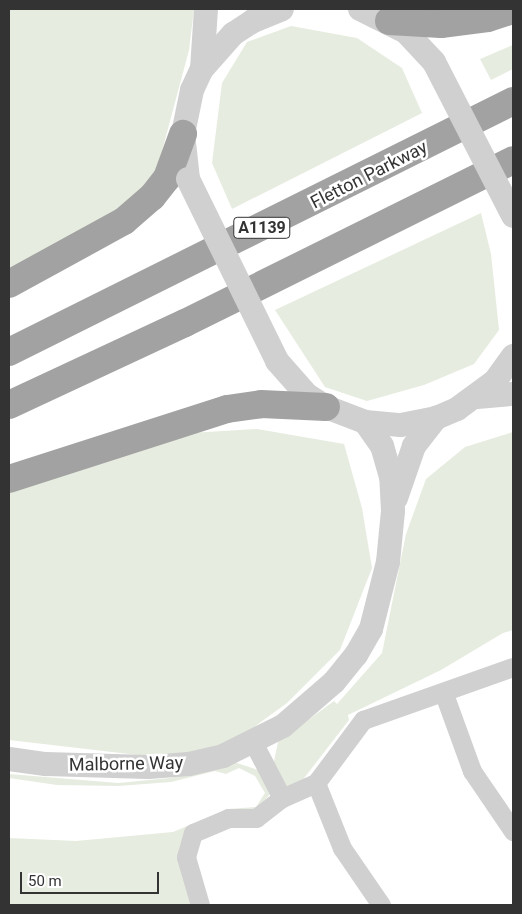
<!DOCTYPE html>
<style>
body{margin:0}
#map{position:relative;width:522px;height:914px;overflow:hidden;background:#fff;font-family:Roboto,sans-serif}
div>[style]{position:absolute}
[style*='--x']{left:calc(var(--x)*1px);top:calc(var(--y)*1px);width:calc(var(--w)*1px);rotate:calc(var(--a)*1deg)}
.green>*{inset:0;background:#e6ecdf}
.minor>*{height:19px;margin:-9.5px;padding:0 9.5px;transform-origin:9.5px;border-radius:9.5px;background:#d0d0d0}
.tertiary>*{height:24px;margin:-12px;padding:0 12px;transform-origin:12px;border-radius:12px;background:#d0d0d0}
.trunk>*{height:28px;margin:-14px;padding:0 14px;transform-origin:14px;border-radius:14px;background:#a2a2a2}
.tertiary-bridge>*{height:24px;margin:-12px;padding:0 12px;transform-origin:12px;border-radius:12px;background:#d0d0d0}
span{translate:-50% -50%;white-space:nowrap;text-align:center;line-height:1.15;-webkit-text-stroke:5px #fff;paint-order:stroke}
.shield-label span{padding:1px 4px;background:#fff;border:1px solid;border-radius:4px;-webkit-text-stroke-width:0}
.shield-label{font-size:16px;color:#333;font-weight:700}
.street-label{font-size:18px;color:#333}
.frame{position:absolute;inset:0;border:10px solid #333;pointer-events:none}
.scale{position:absolute;left:20px;top:872px;width:139px;height:22px;box-sizing:border-box;border:2px solid #333;border-top:0;padding-left:6px;font-size:15px;line-height:18px;white-space:nowrap;color:#333;-webkit-text-stroke:4px #fff;paint-order:stroke}
</style>
<div id="map">
<div class="green">
<i style="clip-path:polygon(9px 9px,194px 9px,189px 50px,158px 166px,134px 201px,9px 274px)"></i>
<i style="clip-path:polygon(291px 26px,357px 38px,402px 68px,422px 113px,232px 209px,212px 163px,222px 83px,247px 42px)"></i>
<i style="clip-path:polygon(513px 45px,513px 69px,491px 80px,480px 59px)"></i>
<i style="clip-path:polygon(481px 213px,491px 254px,499px 330px,474px 364px,424px 385px,367px 401px,325px 387px,275px 310px)"></i>
<i style="clip-path:polygon(257px 429px,344px 444px,362px 508px,372px 568px,340px 650px,287px 703px,235px 741px,172px 759px,9px 740px,9px 490px,190px 433px)"></i>
<i style="clip-path:polygon(513px 432px,513px 630px,503px 633px,441px 670px,348px 715px,349px 720px,298px 786px,287px 786px,281px 782px,273px 766px,278px 742px,334px 701px,337px 704px,382px 653px,406px 534px,426px 479px,465px 447px)"></i>
<i style="clip-path:polygon(234px 762px,261px 771px,271px 793px,255px 811px,187px 831px,194px 905px,9px 905px,9px 838px,76px 841px,173px 832px,228px 809px,256px 807px,265px 793px,255px 776px,239px 768px,226px 774px,215px 771px,171px 782px,118px 786px,57px 785px,9px 778px,9px 774px,118px 783px,170px 778px)"></i>
</div>
<div class="minor">
<i style="--x:444;--y:694;--w:82;--a:70"></i>
<i style="--x:472;--y:771;--w:73;--a:55.7"></i>
<i style="--x:253;--y:742;--w:63;--a:62.6"></i>
<i style="--x:316;--y:783;--w:70;--a:68.2"></i>
<i style="--x:342;--y:848;--w:69;--a:55.6"></i>
<i style="--x:200;--y:905;--w:50;--a:-106.3"></i>
<i style="--x:186;--y:857;--w:25;--a:-74"></i>
<i style="--x:193;--y:833;--w:38;--a:-23"></i>
<i style="--x:228;--y:818;--w:28;--a:0"></i>
<i style="--x:256;--y:818;--w:33;--a:-38"></i>
<i style="--x:282;--y:798;--w:37;--a:-24"></i>
<i style="--x:316;--y:783;--w:79;--a:-53.3"></i>
<i style="--x:363;--y:720;--w:159;--a:-19.5"></i>
</div>
<div class="tertiary">
<i style="--x:360;--y:9;--w:51;--a:26.6"></i>
<i style="--x:406;--y:32;--w:41;--a:47"></i>
<i style="--x:202;--y:69;--w:60;--a:-86.2"></i>
<i style="--x:188;--y:179;--w:45;--a:-96.3"></i>
<i style="--x:183;--y:134;--w:45;--a:-78.4"></i>
<i style="--x:192;--y:90;--w:23;--a:-65"></i>
<i style="--x:202;--y:69;--w:47;--a:-48.5"></i>
<i style="--x:233;--y:34;--w:24;--a:-33"></i>
<i style="--x:253;--y:21;--w:31;--a:-22"></i>
<i style="--x:277;--y:361;--w:45;--a:48.6"></i>
<i style="--x:307;--y:395;--w:22;--a:32"></i>
<i style="--x:326;--y:407;--w:42;--a:21"></i>
<i style="--x:365;--y:422;--w:36;--a:5"></i>
<i style="--x:401;--y:425;--w:36;--a:-11"></i>
<i style="--x:436;--y:418;--w:23;--a:-23"></i>
<i style="--x:457;--y:409;--w:47;--a:-36.4"></i>
<i style="--x:495;--y:381;--w:31;--a:-54"></i>
<i style="--x:477;--y:397;--w:36;--a:-5"></i>
<i style="--x:396;--y:498;--w:55;--a:-70.9"></i>
<i style="--x:414;--y:446;--w:36;--a:-52"></i>
<i style="--x:9;--y:759;--w:37;--a:8"></i>
<i style="--x:46;--y:764;--w:102;--a:1.7"></i>
<i style="--x:148;--y:767;--w:41;--a:-4.2"></i>
<i style="--x:189;--y:764;--w:35;--a:-13"></i>
<i style="--x:223;--y:756;--w:67;--a:-26.6"></i>
<i style="--x:283;--y:726;--w:67;--a:-40.8"></i>
<i style="--x:334;--y:682;--w:35;--a:-51"></i>
<i style="--x:356;--y:655;--w:30;--a:-60"></i>
<i style="--x:371;--y:629;--w:69;--a:-75.8"></i>
<i style="--x:388;--y:562;--w:51;--a:-84.4"></i>
<i style="--x:393;--y:511;--w:34;--a:-93"></i>
<i style="--x:391;--y:477;--w:32;--a:-106"></i>
<i style="--x:382;--y:446;--w:29;--a:-125"></i>
</div>
<div class="trunk">
<i style="--x:389;--y:21;--w:52;--a:3.3"></i>
<i style="--x:441;--y:24;--w:47;--a:-7.3"></i>
<i style="--x:488;--y:18;--w:26;--a:-18"></i>
<i style="--x:9;--y:284;--w:131;--a:-28.7"></i>
<i style="--x:124;--y:221;--w:37;--a:-41"></i>
<i style="--x:152;--y:197;--w:24;--a:-52"></i>
<i style="--x:167;--y:178;--w:47;--a:-70"></i>
<i style="--x:9;--y:352;--w:563;--a:-26.47"></i>
<i style="--x:9;--y:405;--w:194;--a:-25"></i>
<i style="--x:185;--y:323;--w:366;--a:-26.4"></i>
<i style="--x:9;--y:479;--w:229;--a:-17.8"></i>
<i style="--x:227;--y:409;--w:34;--a:-8"></i>
<i style="--x:261;--y:404;--w:65;--a:2.6"></i>
</div>
<div class="tertiary-bridge">
<i style="--x:434;--y:62;--w:173;--a:62.8"></i>
<i style="--x:188;--y:179;--w:203;--a:63.9"></i>
</div>
<div class="shield-label">
<span style="left:262px;top:228px">A1139</span>
</div>
<div class="street-label">
<span style="left:369px;top:175px;rotate:-27deg">Fletton Parkway</span>
<span style="left:126px;top:764px;rotate:-1deg">Malborne Way</span>
</div>
<div class="frame"></div>
<div class="scale">50 m</div>
</div>
